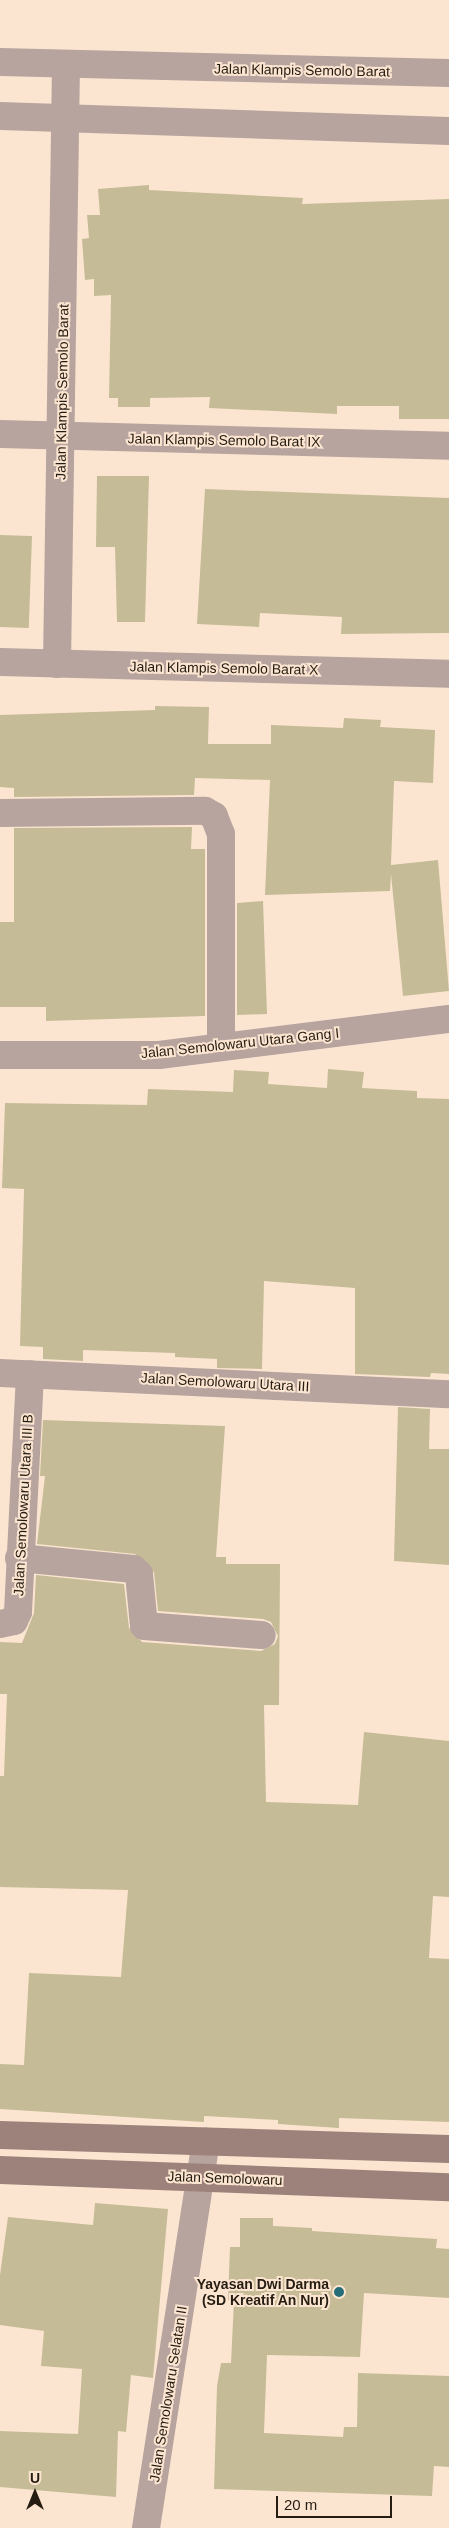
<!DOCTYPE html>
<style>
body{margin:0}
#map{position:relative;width:449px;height:2528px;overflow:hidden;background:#fce5d0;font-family:Helvetica,sans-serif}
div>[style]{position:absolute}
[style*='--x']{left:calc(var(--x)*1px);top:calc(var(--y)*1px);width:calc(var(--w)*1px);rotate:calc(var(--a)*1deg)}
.building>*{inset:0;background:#c5bb96;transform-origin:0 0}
.street>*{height:28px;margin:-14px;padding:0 14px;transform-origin:14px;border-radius:14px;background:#b7a49f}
.secondary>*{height:28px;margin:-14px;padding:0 14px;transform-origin:14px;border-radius:14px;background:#9d827b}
.dots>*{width:14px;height:14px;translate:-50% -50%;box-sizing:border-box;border:2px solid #fce5d0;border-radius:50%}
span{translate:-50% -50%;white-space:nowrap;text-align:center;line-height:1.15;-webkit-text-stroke:4px #fce5d0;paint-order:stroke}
.street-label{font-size:14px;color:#251c12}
.poi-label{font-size:14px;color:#251c12;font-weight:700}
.right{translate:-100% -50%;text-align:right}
.north{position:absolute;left:10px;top:2468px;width:50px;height:50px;-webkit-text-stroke:4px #fce5d0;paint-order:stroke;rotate:0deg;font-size:14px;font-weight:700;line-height:20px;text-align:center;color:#251c12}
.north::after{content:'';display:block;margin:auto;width:18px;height:22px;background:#251c12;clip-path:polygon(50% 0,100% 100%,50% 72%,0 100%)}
.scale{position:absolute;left:276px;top:2496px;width:116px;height:22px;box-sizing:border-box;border:2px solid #251c12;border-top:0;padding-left:6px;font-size:15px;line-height:18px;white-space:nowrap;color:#251c12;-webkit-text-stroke:4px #fce5d0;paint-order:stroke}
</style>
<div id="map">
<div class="building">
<i style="clip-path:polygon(149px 185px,149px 190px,303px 198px,302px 204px,449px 199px,449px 419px,399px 419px,399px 406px,337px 406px,337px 414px,209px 408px,210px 397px,150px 398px,150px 407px,118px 407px,118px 398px,109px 398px,111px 295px,94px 296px,94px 279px,85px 280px,82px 239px,89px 238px,87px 215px,100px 215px,98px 189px)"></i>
<i style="clip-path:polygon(97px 476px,149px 476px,145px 622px,117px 622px,115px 547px,96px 547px)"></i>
<i style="clip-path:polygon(205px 489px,449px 498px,449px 633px,341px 634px,342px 617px,260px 613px,259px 627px,197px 624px)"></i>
<i style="left:0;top:535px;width:32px;height:92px;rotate:2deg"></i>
<i style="clip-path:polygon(155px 706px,209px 707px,208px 744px,271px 744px,271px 725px,343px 728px,344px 718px,381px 720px,380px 727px,435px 730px,433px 783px,394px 781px,391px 865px,438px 860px,449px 991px,403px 996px,391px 874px,390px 891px,265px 895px,270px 780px,195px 778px,194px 795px,14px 797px,14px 788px,0 787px,0 715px,155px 710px)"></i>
<i style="clip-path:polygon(192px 827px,191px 849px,205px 849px,205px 1016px,46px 1021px,46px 1007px,0 1007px,0 922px,14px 922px,14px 828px)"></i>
<i style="clip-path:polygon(263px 901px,267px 1014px,237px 1015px,237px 903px)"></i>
<i style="clip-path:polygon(328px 1069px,364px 1072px,362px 1088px,417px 1091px,417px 1098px,449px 1099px,449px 1374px,431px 1373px,430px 1377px,355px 1374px,355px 1288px,264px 1281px,262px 1369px,217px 1368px,217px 1359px,175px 1357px,175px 1353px,83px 1350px,83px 1361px,43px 1359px,43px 1347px,20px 1346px,24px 1189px,2px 1188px,5px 1103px,147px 1105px,148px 1089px,233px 1092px,234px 1070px,269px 1072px,268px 1084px,327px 1088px)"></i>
<i style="clip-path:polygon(398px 1407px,430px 1409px,429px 1449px,449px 1449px,449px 1565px,394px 1561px)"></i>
<i style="clip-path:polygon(43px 1420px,225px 1426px,216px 1557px,226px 1557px,226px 1564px,280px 1564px,279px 1705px,264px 1705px,266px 1802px,358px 1805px,364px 1732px,449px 1741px,449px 1897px,433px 1896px,429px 1958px,449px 1959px,449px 2122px,339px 2118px,339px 2128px,278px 2124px,278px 2120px,204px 2116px,204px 2122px,0 2109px,0 2064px,24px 2065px,29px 1973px,121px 1977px,128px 1890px,0 1887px,0 1776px,4px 1776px,7px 1694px,0 1694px,0 1642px,22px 1643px,34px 1613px,36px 1575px,124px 1584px,129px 1628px,142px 1642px,261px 1651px,275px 1644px,278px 1636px,271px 1622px,263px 1619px,158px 1611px,154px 1572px,135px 1554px,37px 1544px,45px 1476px,40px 1476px)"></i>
<i style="clip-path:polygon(95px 2203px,168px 2209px,153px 2378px,131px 2375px,126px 2432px,118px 2431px,116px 2497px,0 2487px,0 2431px,78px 2434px,82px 2369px,41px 2366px,44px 2331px,0 2325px,0 2275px,8px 2217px,93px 2225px)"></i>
<i style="clip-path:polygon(240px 2218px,273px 2218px,273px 2226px,312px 2228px,312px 2231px,437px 2239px,436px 2248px,449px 2249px,449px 2298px,364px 2293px,360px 2357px,267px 2355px,264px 2433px,343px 2437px,344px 2427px,357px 2427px,358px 2373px,449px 2376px,449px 2467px,434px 2466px,432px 2496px,214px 2489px,217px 2386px,221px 2363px,231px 2363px,234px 2300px,228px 2300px,230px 2247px,240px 2247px)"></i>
</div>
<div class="street">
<i style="--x:0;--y:62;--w:449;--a:1.4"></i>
<i style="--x:0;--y:116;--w:449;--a:1.9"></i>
<i style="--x:0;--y:434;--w:449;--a:1.5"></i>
<i style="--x:0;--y:662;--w:449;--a:1.5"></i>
<i style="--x:57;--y:664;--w:600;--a:-89.14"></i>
<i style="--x:0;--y:813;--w:205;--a:-0.6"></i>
<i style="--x:205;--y:811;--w:10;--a:29"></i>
<i style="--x:214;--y:816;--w:19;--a:69"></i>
<i style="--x:221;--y:834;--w:212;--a:90"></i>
<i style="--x:0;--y:1055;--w:159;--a:0"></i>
<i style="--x:159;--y:1055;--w:292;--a:-7.1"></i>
<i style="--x:0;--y:1373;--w:449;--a:2.7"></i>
<i style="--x:19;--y:1558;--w:115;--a:5.5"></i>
<i style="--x:133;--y:1569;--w:8;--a:40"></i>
<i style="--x:139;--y:1574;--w:52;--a:84.5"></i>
<i style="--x:144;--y:1626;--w:118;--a:4.4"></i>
<i style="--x:0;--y:1624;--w:14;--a:-12"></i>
<i style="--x:14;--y:1621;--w:10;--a:-66"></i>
<i style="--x:18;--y:1612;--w:238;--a:-87.1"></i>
<i style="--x:146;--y:2528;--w:391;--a:-81.2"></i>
</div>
<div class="secondary">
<i style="--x:0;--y:2135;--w:449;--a:1.8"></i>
<i style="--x:0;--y:2170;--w:449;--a:2.2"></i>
</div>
<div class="dots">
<i style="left:339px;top:2292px;background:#266d7a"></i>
</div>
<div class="street-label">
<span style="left:302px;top:70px;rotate:1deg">Jalan Klampis Semolo Barat</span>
<span style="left:62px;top:392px;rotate:-89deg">Jalan Klampis Semolo Barat</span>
<span style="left:224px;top:440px;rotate:1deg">Jalan Klampis Semolo Barat IX</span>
<span style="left:224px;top:668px;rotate:1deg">Jalan Klampis Semolo Barat X</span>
<span style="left:240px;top:1043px;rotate:-6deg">Jalan Semolowaru Utara Gang I</span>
<span style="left:225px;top:1382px;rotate:3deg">Jalan Semolowaru Utara III</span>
<span style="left:23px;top:1505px;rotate:-87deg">Jalan Semolowaru Utara III B</span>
<span style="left:225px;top:2178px;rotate:2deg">Jalan Semolowaru</span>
<span style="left:168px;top:2394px;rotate:-81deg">Jalan Semolowaru Selatan II</span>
</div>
<div class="poi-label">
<span class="right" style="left:329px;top:2292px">Yayasan Dwi Darma<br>(SD Kreatif An Nur)</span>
</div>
<div class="north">U</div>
<div class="scale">20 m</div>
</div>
